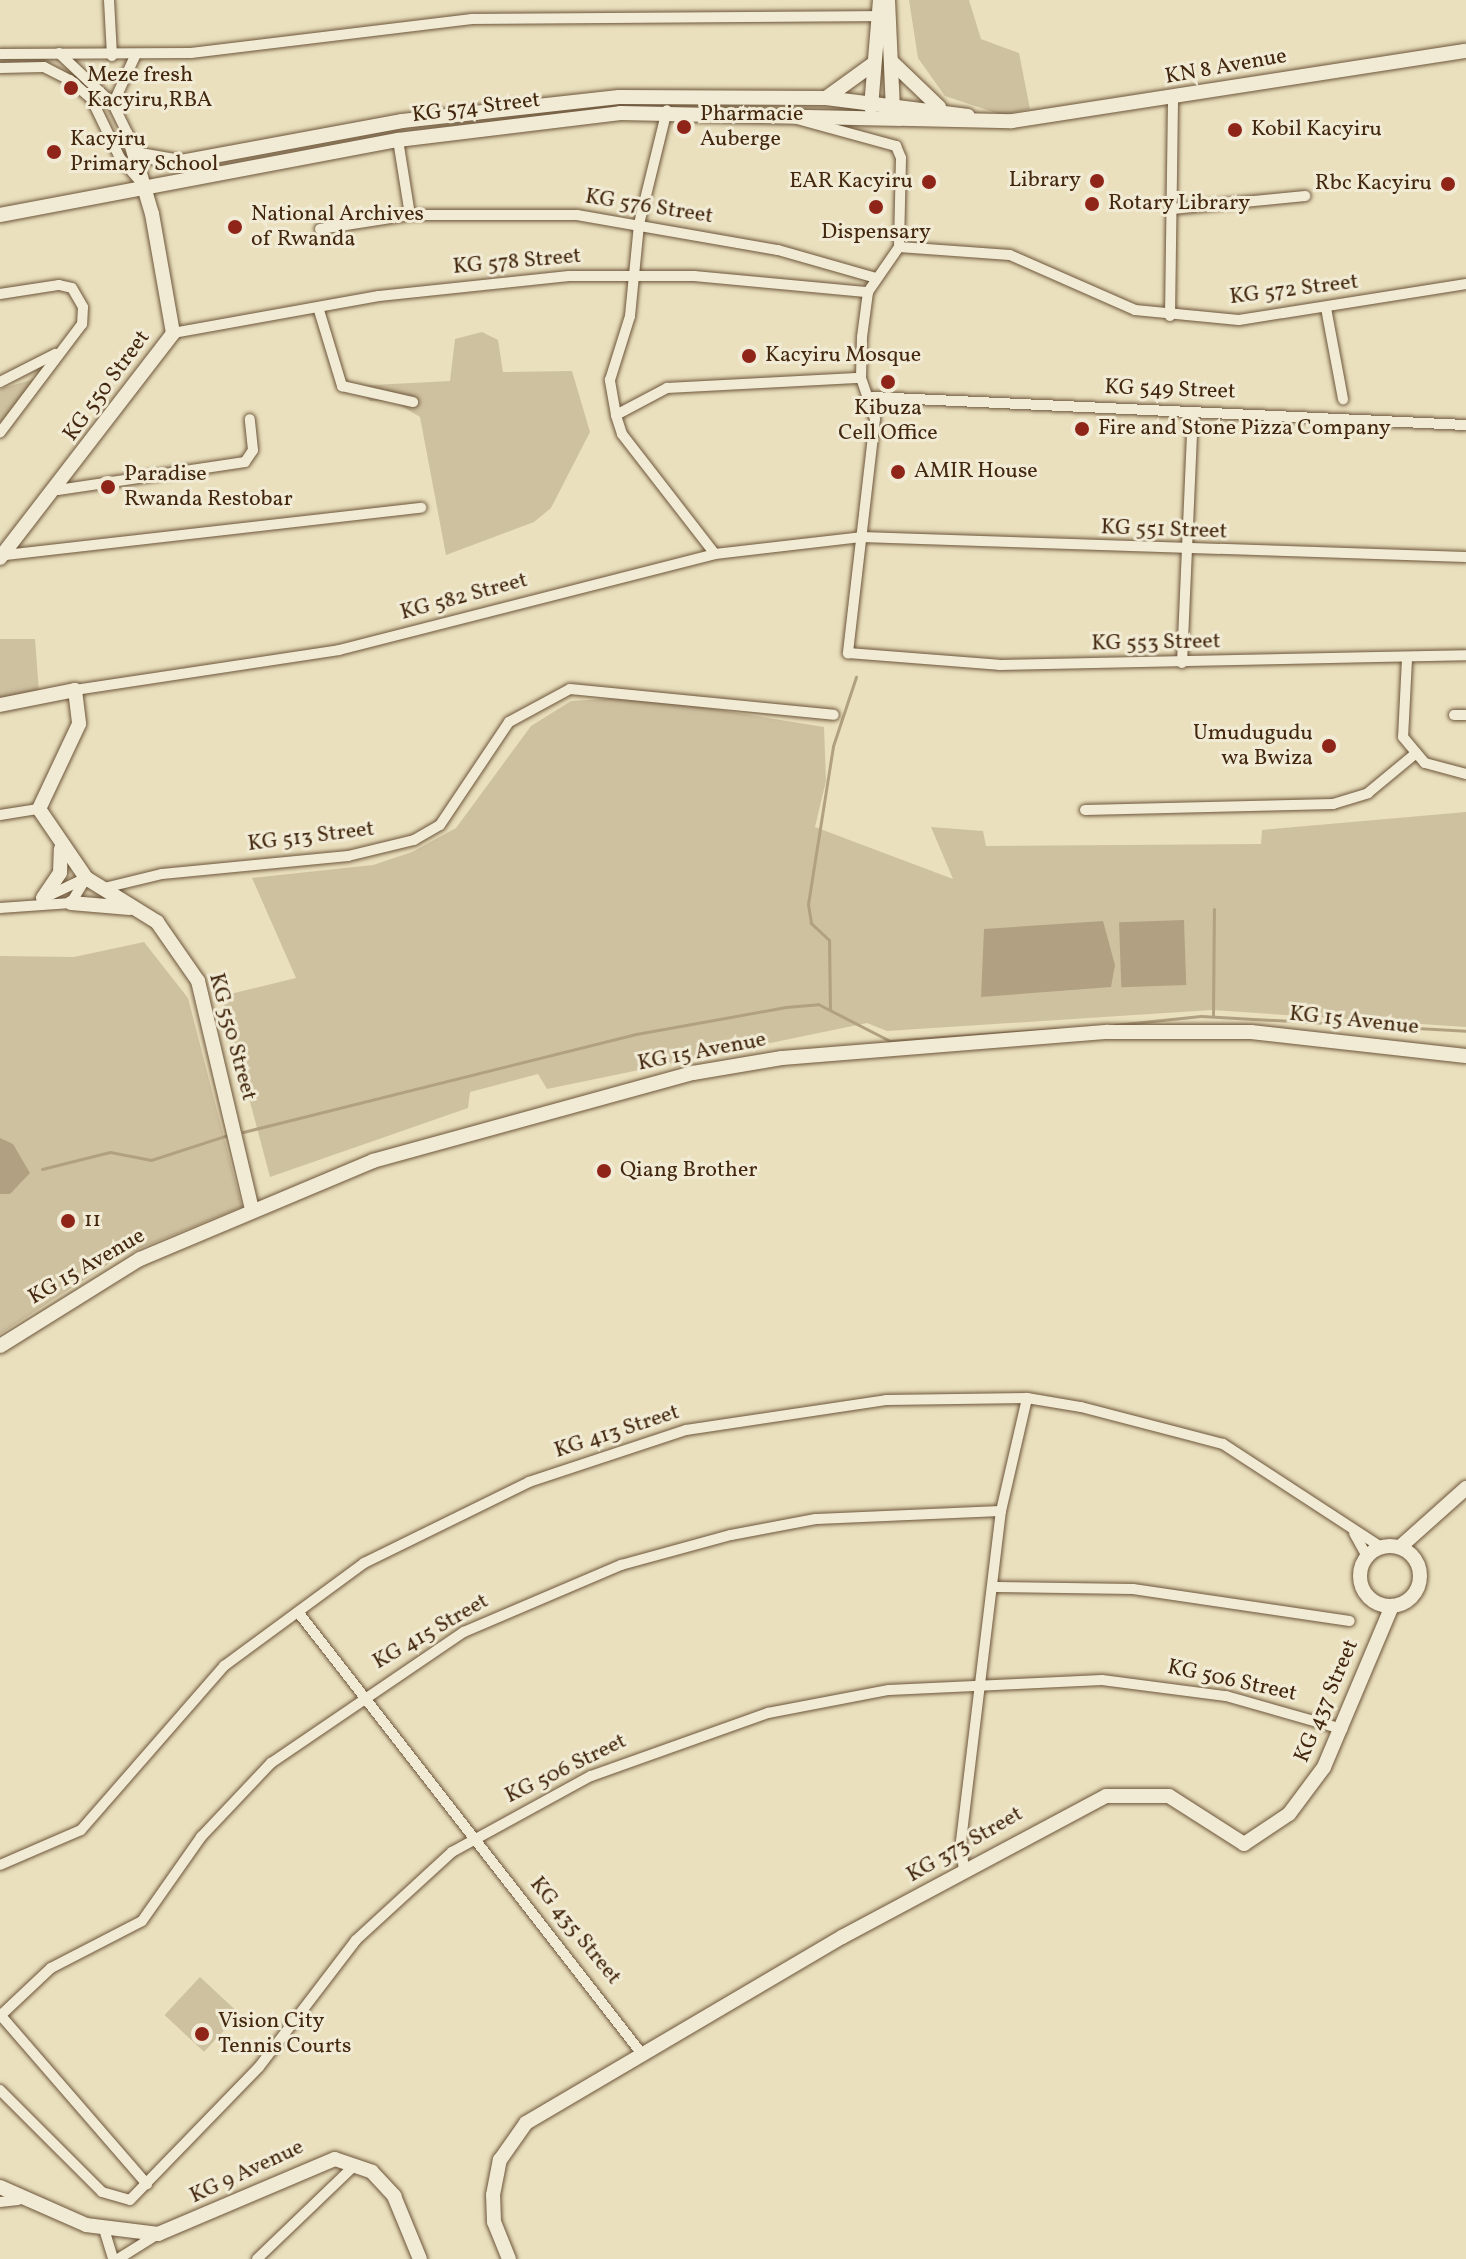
<!DOCTYPE html>
<style>
body{margin:0}
#map{position:relative;width:1466px;height:2259px;overflow:hidden;background:#eae0be;font-family:Vollkorn,serif}
div>[style]{position:absolute}
[style*='--x']{left:calc(var(--x)*1px);top:calc(var(--y)*1px);width:calc(var(--w)*1px);rotate:calc(var(--a)*1deg)}
.green>*{inset:0;background:#cec1a0;transform-origin:0 0}
.water>*{inset:0;background:#b1a182;transform-origin:0 0}
.stream>*{height:3px;margin:-1.5px;padding:0 1.5px;transform-origin:1.5px;border-radius:1.5px;background:#b1a182}
.roads{filter:drop-shadow(0 0 2px #6d553a) drop-shadow(0 0 2px #6d553a)}
.street>*{height:10px;margin:-5px;padding:0 5px;transform-origin:5px;border-radius:5px;background:#f1ebd5}
.secondary>*{height:14px;margin:-7px;padding:0 7px;transform-origin:7px;border-radius:7px;background:#f1ebd5}
.secondary>.ring{margin:-7px;padding:0;box-sizing:content-box;background:none;border:14px solid #f1ebd5;border-radius:50%}
.dots>*{width:22px;height:22px;translate:-50% -50%;box-sizing:border-box;border:4px solid #f1ebd5;border-radius:50%}
span{translate:-50% -50%;white-space:nowrap;text-align:center;line-height:1.15;-webkit-text-stroke:6px #f1ebd5;paint-order:stroke}
.street-label{font-size:22px;color:#43270e}
.poi-label{font-size:22px;color:#43270e}
.left{translate:0 -50%;text-align:left}
.right{translate:-100% -50%;text-align:right}
</style>
<div id="map">
<div class="green">
<i style="clip-path:polygon(909px 0,969px 0,981px 39px,1019px 53px,1030px 109px,1002px 115px,945px 96px,918px 58px)"></i>
<i style="clip-path:polygon(482px 332px,498px 340px,503px 372px,572px 371px,590px 432px,551px 508px,534px 522px,446px 555px,420px 417px,393px 401px,370px 401px,354px 386px,450px 381px,455px 339px)"></i>
<i style="clip-path:polygon(41px 377px,0 431px,0 389px)"></i>
<i style="clip-path:polygon(0 639px,35px 639px,39px 692px,0 708px)"></i>
<i style="clip-path:polygon(639px 697px,824px 727px,826px 781px,815px 827px,953px 879px,931px 827px,983px 831px,986px 846px,1261px 844px,1262px 830px,1272px 829px,1466px 812px,1466px 1027px,1212px 1010px,887px 1031px,867px 1023px,547px 1089px,538px 1074px,470px 1092px,468px 1108px,270px 1177px,222px 996px,296px 978px,252px 878px,373px 865px,412px 852px,456px 828px,531px 726px,571px 701px)"></i>
<i style="clip-path:polygon(144px 942px,188px 998px,242px 1207px,121px 1256px,0 1334px,0 956px,74px 957px)"></i>
<i style="left:200px;top:1977px;width:54px;height:52px;rotate:43deg"></i>
</div>
<div class="water">
<i style="left:1184px;top:920px;width:65px;height:65px;rotate:88deg"></i>
<i style="clip-path:polygon(1103px 921px,1115px 965px,1111px 987px,981px 997px,984px 929px)"></i>
<i style="clip-path:polygon(0 1138px,13px 1144px,30px 1173px,10px 1194px,0 1194px)"></i>
</div>
<div class="stream">
<i style="--x:830;--y:1009;--w:69;--a:-90.8"></i>
<i style="--x:829;--y:940;--w:25;--a:-137"></i>
<i style="--x:811;--y:923;--w:19;--a:-99"></i>
<i style="--x:808;--y:904;--w:160;--a:-81"></i>
<i style="--x:833;--y:746;--w:73;--a:-71.6"></i>
<i style="--x:1213;--y:1016;--w:107;--a:-89.5"></i>
<i style="--x:1114;--y:1025;--w:87;--a:-5.9"></i>
<i style="--x:1201;--y:1016;--w:265;--a:3.2"></i>
<i style="--x:243;--y:1132;--w:405;--a:-14"></i>
<i style="--x:636;--y:1034;--w:152;--a:-10.2"></i>
<i style="--x:786;--y:1007;--w:32;--a:-5"></i>
<i style="--x:818;--y:1004;--w:81;--a:27.2"></i>
<i style="--x:890;--y:1041;--w:169;--a:-4.1"></i>
<i style="--x:42;--y:1169;--w:70;--a:-14"></i>
<i style="--x:110;--y:1152;--w:42;--a:11"></i>
<i style="--x:151;--y:1160;--w:78;--a:-18"></i>
</div>
<div class="roads">
<div class="street">
<i style="--x:109;--y:0;--w:56;--a:86.9"></i>
<i style="--x:59;--y:53;--w:74;--a:43.4"></i>
<i style="--x:0;--y:54;--w:191;--a:-0.3"></i>
<i style="--x:191;--y:53;--w:283;--a:-6.9"></i>
<i style="--x:472;--y:19;--w:412;--a:-0.4"></i>
<i style="--x:0;--y:68;--w:44;--a:-1.3"></i>
<i style="--x:44;--y:67;--w:29;--a:27"></i>
<i style="--x:70;--y:80;--w:28;--a:41"></i>
<i style="--x:91;--y:98;--w:67;--a:64.2"></i>
<i style="--x:120;--y:158;--w:30;--a:49"></i>
<i style="--x:797;--y:119;--w:103;--a:15.3"></i>
<i style="--x:896;--y:146;--w:13;--a:67"></i>
<i style="--x:901;--y:158;--w:89;--a:91.3"></i>
<i style="--x:899;--y:247;--w:55;--a:124.6"></i>
<i style="--x:868;--y:292;--w:45;--a:97.6"></i>
<i style="--x:862;--y:337;--w:41;--a:91.4"></i>
<i style="--x:861;--y:378;--w:43;--a:71.1"></i>
<i style="--x:875;--y:419;--w:236;--a:96.6"></i>
<i style="--x:848;--y:653;--w:151;--a:4.5"></i>
<i style="--x:999;--y:665;--w:467;--a:-1.2"></i>
<i style="--x:398;--y:140;--w:76;--a:80.9"></i>
<i style="--x:410;--y:215;--w:167;--a:0"></i>
<i style="--x:577;--y:215;--w:204;--a:9.9"></i>
<i style="--x:778;--y:250;--w:102;--a:15.9"></i>
<i style="--x:134;--y:147;--w:48;--a:-116"></i>
<i style="--x:113;--y:104;--w:53;--a:-65.4"></i>
<i style="--x:1172;--y:209;--w:134;--a:-5.6"></i>
<i style="--x:320;--y:229;--w:91;--a:-8.8"></i>
<i style="--x:899;--y:247;--w:111;--a:4.1"></i>
<i style="--x:1010;--y:255;--w:137;--a:23.7"></i>
<i style="--x:1135;--y:310;--w:104;--a:5.5"></i>
<i style="--x:1239;--y:320;--w:230;--a:-9"></i>
<i style="--x:0;--y:294;--w:60;--a:-8.7"></i>
<i style="--x:59;--y:285;--w:13;--a:13"></i>
<i style="--x:72;--y:288;--w:22;--a:60"></i>
<i style="--x:83;--y:307;--w:17;--a:93"></i>
<i style="--x:82;--y:324;--w:136;--a:127"></i>
<i style="--x:318;--y:307;--w:83;--a:73.1"></i>
<i style="--x:342;--y:386;--w:73;--a:12.7"></i>
<i style="--x:1326;--y:308;--w:93;--a:79.4"></i>
<i style="--x:1170;--y:316;--w:218;--a:-89.2"></i>
<i style="--x:173;--y:333;--w:209;--a:-10.2"></i>
<i style="--x:379;--y:296;--w:191;--a:-6"></i>
<i style="--x:569;--y:276;--w:125;--a:0"></i>
<i style="--x:694;--y:276;--w:175;--a:5.3"></i>
<i style="--x:0;--y:382;--w:62;--a:-27"></i>
<i style="--x:872;--y:397;--w:595;--a:2.7"></i>
<i style="--x:616;--y:415;--w:36;--a:-100"></i>
<i style="--x:610;--y:380;--w:67;--a:-72.6"></i>
<i style="--x:630;--y:316;--w:92;--a:-84.4"></i>
<i style="--x:639;--y:224;--w:117;--a:-76.2"></i>
<i style="--x:58;--y:490;--w:189;--a:-8.5"></i>
<i style="--x:245;--y:462;--w:14;--a:-56"></i>
<i style="--x:253;--y:450;--w:31;--a:-96"></i>
<i style="--x:715;--y:554;--w:152;--a:-127.8"></i>
<i style="--x:622;--y:434;--w:20;--a:-108"></i>
<i style="--x:616;--y:415;--w:58;--a:-27.9"></i>
<i style="--x:667;--y:388;--w:194;--a:-3"></i>
<i style="--x:6;--y:555;--w:418;--a:-6.5"></i>
<i style="--x:1407;--y:659;--w:78;--a:92.9"></i>
<i style="--x:1403;--y:737;--w:34;--a:50"></i>
<i style="--x:1425;--y:763;--w:42;--a:15"></i>
<i style="--x:1182;--y:663;--w:251;--a:-87.5"></i>
<i style="--x:75;--y:690;--w:267;--a:-8.6"></i>
<i style="--x:339;--y:650;--w:388;--a:-14.3"></i>
<i style="--x:715;--y:554;--w:147;--a:-6.6"></i>
<i style="--x:861;--y:537;--w:605;--a:1.89"></i>
<i style="--x:1454;--y:715;--w:12;--a:0"></i>
<i style="--x:1085;--y:810;--w:248;--a:-1.4"></i>
<i style="--x:1333;--y:804;--w:37;--a:-17"></i>
<i style="--x:1368;--y:793;--w:61;--a:-39.7"></i>
<i style="--x:0;--y:815;--w:39;--a:-9"></i>
<i style="--x:104;--y:888;--w:60;--a:-13.6"></i>
<i style="--x:162;--y:874;--w:187;--a:-5.5"></i>
<i style="--x:348;--y:856;--w:68;--a:-13.6"></i>
<i style="--x:414;--y:840;--w:30;--a:-30"></i>
<i style="--x:440;--y:825;--w:124;--a:-56.2"></i>
<i style="--x:509;--y:722;--w:69;--a:-28.4"></i>
<i style="--x:570;--y:689;--w:265;--a:5.6"></i>
<i style="--x:46;--y:897;--w:44;--a:-25.4"></i>
<i style="--x:0;--y:908;--w:71;--a:-4"></i>
<i style="--x:71;--y:903;--w:29;--a:-59"></i>
<i style="--x:1354;--y:1533;--w:26;--a:61"></i>
<i style="--x:997;--y:1587;--w:136;--a:0.8"></i>
<i style="--x:1133;--y:1589;--w:219;--a:8.4"></i>
<i style="--x:298;--y:1612;--w:560;--a:52.11"></i>
<i style="--x:0;--y:1865;--w:88;--a:-23.4"></i>
<i style="--x:81;--y:1830;--w:218;--a:-48.9"></i>
<i style="--x:224;--y:1666;--w:174;--a:-36.3"></i>
<i style="--x:364;--y:1563;--w:184;--a:-26.1"></i>
<i style="--x:529;--y:1482;--w:165;--a:-18.3"></i>
<i style="--x:686;--y:1430;--w:202;--a:-8.5"></i>
<i style="--x:886;--y:1400;--w:141;--a:-0.8"></i>
<i style="--x:1027;--y:1398;--w:55;--a:9.5"></i>
<i style="--x:1081;--y:1407;--w:147;--a:14.6"></i>
<i style="--x:1223;--y:1444;--w:189;--a:33.1"></i>
<i style="--x:964;--y:1873;--w:32;--a:-95"></i>
<i style="--x:961;--y:1841;--w:332;--a:-83.1"></i>
<i style="--x:1001;--y:1511;--w:116;--a:-77"></i>
<i style="--x:0;--y:2016;--w:70;--a:-43.3"></i>
<i style="--x:51;--y:1968;--w:102;--a:-27.3"></i>
<i style="--x:142;--y:1921;--w:103;--a:-54.9"></i>
<i style="--x:201;--y:1837;--w:102;--a:-46.6"></i>
<i style="--x:271;--y:1763;--w:233;--a:-34.2"></i>
<i style="--x:464;--y:1632;--w:171;--a:-23.1"></i>
<i style="--x:621;--y:1565;--w:114;--a:-15.3"></i>
<i style="--x:731;--y:1535;--w:86;--a:-10.7"></i>
<i style="--x:816;--y:1519;--w:185;--a:-2.5"></i>
<i style="--x:3;--y:2018;--w:220;--a:49.1"></i>
<i style="--x:0;--y:2090;--w:144;--a:45"></i>
<i style="--x:102;--y:2192;--w:29;--a:16"></i>
<i style="--x:130;--y:2200;--w:185;--a:-45.9"></i>
<i style="--x:259;--y:2067;--w:160;--a:-52.6"></i>
<i style="--x:356;--y:1940;--w:130;--a:-42.5"></i>
<i style="--x:452;--y:1852;--w:158;--a:-28.7"></i>
<i style="--x:591;--y:1776;--w:188;--a:-19.6"></i>
<i style="--x:768;--y:1713;--w:123;--a:-10.8"></i>
<i style="--x:889;--y:1690;--w:213;--a:-2.7"></i>
<i style="--x:1102;--y:1680;--w:125;--a:7.4"></i>
<i style="--x:1226;--y:1696;--w:121;--a:15.9"></i>
<i style="--x:0;--y:2202;--w:18;--a:-6"></i>
<i style="--x:104;--y:2229;--w:31;--a:73"></i>
<i style="--x:118;--y:2259;--w:47;--a:-32"></i>
<i style="--x:257;--y:2259;--w:137;--a:-43.8"></i>
</div>
<div class="secondary">
<i style="--x:888;--y:0;--w:111;--a:87.4"></i>
<i style="--x:893;--y:63;--w:64;--a:43.7"></i>
<i style="--x:826;--y:98;--w:58;--a:-35.9"></i>
<i style="--x:871;--y:107;--w:107;--a:-85.2"></i>
<i style="--x:140;--y:155;--w:42;--a:9.7"></i>
<i style="--x:181;--y:162;--w:225;--a:-10.5"></i>
<i style="--x:402;--y:121;--w:218;--a:-6.3"></i>
<i style="--x:619;--y:97;--w:207;--a:0.3"></i>
<i style="--x:826;--y:98;--w:143;--a:7.2"></i>
<i style="--x:0;--y:215;--w:405;--a:-10.7"></i>
<i style="--x:398;--y:140;--w:224;--a:-6.9"></i>
<i style="--x:620;--y:113;--w:392;--a:1.2"></i>
<i style="--x:1012;--y:121;--w:459;--a:-8.8"></i>
<i style="--x:0;--y:558;--w:284;--a:-52.4"></i>
<i style="--x:173;--y:333;--w:121;--a:-100"></i>
<i style="--x:152;--y:214;--w:74;--a:-106.5"></i>
<i style="--x:0;--y:705;--w:76;--a:-11.3"></i>
<i style="--x:75;--y:690;--w:34;--a:83"></i>
<i style="--x:79;--y:724;--w:94;--a:115.2"></i>
<i style="--x:39;--y:809;--w:83;--a:55.7"></i>
<i style="--x:86;--y:878;--w:84;--a:31.8"></i>
<i style="--x:157;--y:922;--w:72;--a:55.2"></i>
<i style="--x:198;--y:981;--w:235;--a:76.7"></i>
<i style="--x:43;--y:898;--w:30;--a:-56"></i>
<i style="--x:60;--y:873;--w:24;--a:-88"></i>
<i style="--x:71;--y:903;--w:59;--a:4.8"></i>
<i style="--x:0;--y:1346;--w:165;--a:-31.9"></i>
<i style="--x:140;--y:1259;--w:253;--a:-22.8"></i>
<i style="--x:373;--y:1161;--w:332;--a:-15.4"></i>
<i style="--x:693;--y:1073;--w:90;--a:-9.6"></i>
<i style="--x:782;--y:1058;--w:327;--a:-4.6"></i>
<i style="--x:1108;--y:1032;--w:143;--a:0"></i>
<i style="--x:1251;--y:1032;--w:216;--a:6.4"></i>
<i class="ring" style="left:1360px;top:1546px;width:46px;height:46px"></i>
<i style="--x:1400;--y:1547;--w:89;--a:-41.8"></i>
<i style="--x:0;--y:2187;--w:94;--a:23.8"></i>
<i style="--x:86;--y:2225;--w:73;--a:7.1"></i>
<i style="--x:158;--y:2234;--w:192;--a:-23"></i>
<i style="--x:335;--y:2159;--w:39;--a:19"></i>
<i style="--x:372;--y:2172;--w:33;--a:47"></i>
<i style="--x:394;--y:2196;--w:68;--a:67.6"></i>
<i style="--x:509;--y:2259;--w:40;--a:-112"></i>
<i style="--x:494;--y:2222;--w:27;--a:-92"></i>
<i style="--x:493;--y:2195;--w:36;--a:-79"></i>
<i style="--x:500;--y:2160;--w:45;--a:-54.9"></i>
<i style="--x:526;--y:2123;--w:367;--a:-30.5"></i>
<i style="--x:842;--y:1937;--w:299;--a:-28.1"></i>
<i style="--x:1106;--y:1796;--w:63;--a:0"></i>
<i style="--x:1169;--y:1796;--w:89;--a:32.6"></i>
<i style="--x:1244;--y:1844;--w:54;--a:-33.7"></i>
<i style="--x:1289;--y:1814;--w:59;--a:-53.3"></i>
<i style="--x:1324;--y:1767;--w:175;--a:-67.1"></i>
</div>
</div>
<div class="dots">
<i style="left:71px;top:88px;background:#8f2418"></i>
<i style="left:684px;top:127px;background:#8f2418"></i>
<i style="left:1235px;top:130px;background:#8f2418"></i>
<i style="left:54px;top:152px;background:#8f2418"></i>
<i style="left:1097px;top:181px;background:#8f2418"></i>
<i style="left:929px;top:182px;background:#8f2418"></i>
<i style="left:1448px;top:184px;background:#8f2418"></i>
<i style="left:1092px;top:204px;background:#8f2418"></i>
<i style="left:876px;top:207px;background:#8f2418"></i>
<i style="left:235px;top:227px;background:#8f2418"></i>
<i style="left:749px;top:356px;background:#8f2418"></i>
<i style="left:888px;top:382px;background:#8f2418"></i>
<i style="left:1082px;top:429px;background:#8f2418"></i>
<i style="left:898px;top:472px;background:#8f2418"></i>
<i style="left:108px;top:487px;background:#8f2418"></i>
<i style="left:1329px;top:746px;background:#8f2418"></i>
<i style="left:604px;top:1171px;background:#8f2418"></i>
<i style="left:68px;top:1221px;background:#8f2418"></i>
<i style="left:202px;top:2034px;background:#8f2418"></i>
</div>
<div class="street-label">
<span style="left:1226px;top:67px;rotate:-10deg">KN 8 Avenue</span>
<span style="left:476px;top:108px;rotate:-7deg">KG 574 Street</span>
<span style="left:649px;top:207px;rotate:9deg">KG 576 Street</span>
<span style="left:517px;top:262px;rotate:-5deg">KG 578 Street</span>
<span style="left:1294px;top:290px;rotate:-7deg">KG 572 Street</span>
<span style="left:107px;top:386px;rotate:-54deg">KG 550 Street</span>
<span style="left:1170px;top:390px;rotate:2deg">KG 549 Street</span>
<span style="left:1164px;top:530px;rotate:2deg">KG 551 Street</span>
<span style="left:464px;top:597px;rotate:-15deg">KG 582 Street</span>
<span style="left:1156px;top:643px;rotate:-1deg">KG 553 Street</span>
<span style="left:311px;top:837px;rotate:-7deg">KG 513 Street</span>
<span style="left:1354px;top:1021px;rotate:6deg">KG 15 Avenue</span>
<span style="left:232px;top:1037px;rotate:75deg">KG 550 Street</span>
<span style="left:702px;top:1052px;rotate:-11deg">KG 15 Avenue</span>
<span style="left:87px;top:1267px;rotate:-30deg">KG 15 Avenue</span>
<span style="left:617px;top:1432px;rotate:-18deg">KG 413 Street</span>
<span style="left:431px;top:1632px;rotate:-30deg">KG 415 Street</span>
<span style="left:1232px;top:1681px;rotate:12deg">KG 506 Street</span>
<span style="left:1327px;top:1701px;rotate:-67deg">KG 437 Street</span>
<span style="left:566px;top:1769px;rotate:-26deg">KG 506 Street</span>
<span style="left:965px;top:1845px;rotate:-30deg">KG 373 Street</span>
<span style="left:575px;top:1931px;rotate:51deg">KG 435 Street</span>
<span style="left:247px;top:2172px;rotate:-25deg">KG 9 Avenue</span>
</div>
<div class="poi-label">
<span class="left" style="left:87px;top:88px">Meze fresh<br>Kacyiru,RBA</span>
<span class="left" style="left:700px;top:127px">Pharmacie<br>Auberge</span>
<span class="left" style="left:1251px;top:130px">Kobil Kacyiru</span>
<span class="left" style="left:70px;top:152px">Kacyiru<br>Primary School</span>
<span class="right" style="left:1081px;top:181px">Library</span>
<span class="right" style="left:913px;top:182px">EAR Kacyiru</span>
<span class="right" style="left:1432px;top:184px">Rbc Kacyiru</span>
<span class="left" style="left:1108px;top:204px">Rotary Library</span>
<span class="left" style="left:251px;top:227px">National Archives<br>of Rwanda</span>
<span style="left:876px;top:233px">Dispensary</span>
<span class="left" style="left:765px;top:356px">Kacyiru Mosque</span>
<span style="left:888px;top:421px">Kibuza<br>Cell Office</span>
<span class="left" style="left:1098px;top:429px">Fire and Stone Pizza Company</span>
<span class="left" style="left:914px;top:472px">AMIR House</span>
<span class="left" style="left:124px;top:487px">Paradise<br>Rwanda Restobar</span>
<span class="right" style="left:1313px;top:746px">Umudugudu<br>wa Bwiza</span>
<span class="left" style="left:620px;top:1171px">Qiang Brother</span>
<span class="left" style="left:84px;top:1221px">11</span>
<span class="left" style="left:218px;top:2034px">Vision City<br>Tennis Courts</span>
</div>
</div>
